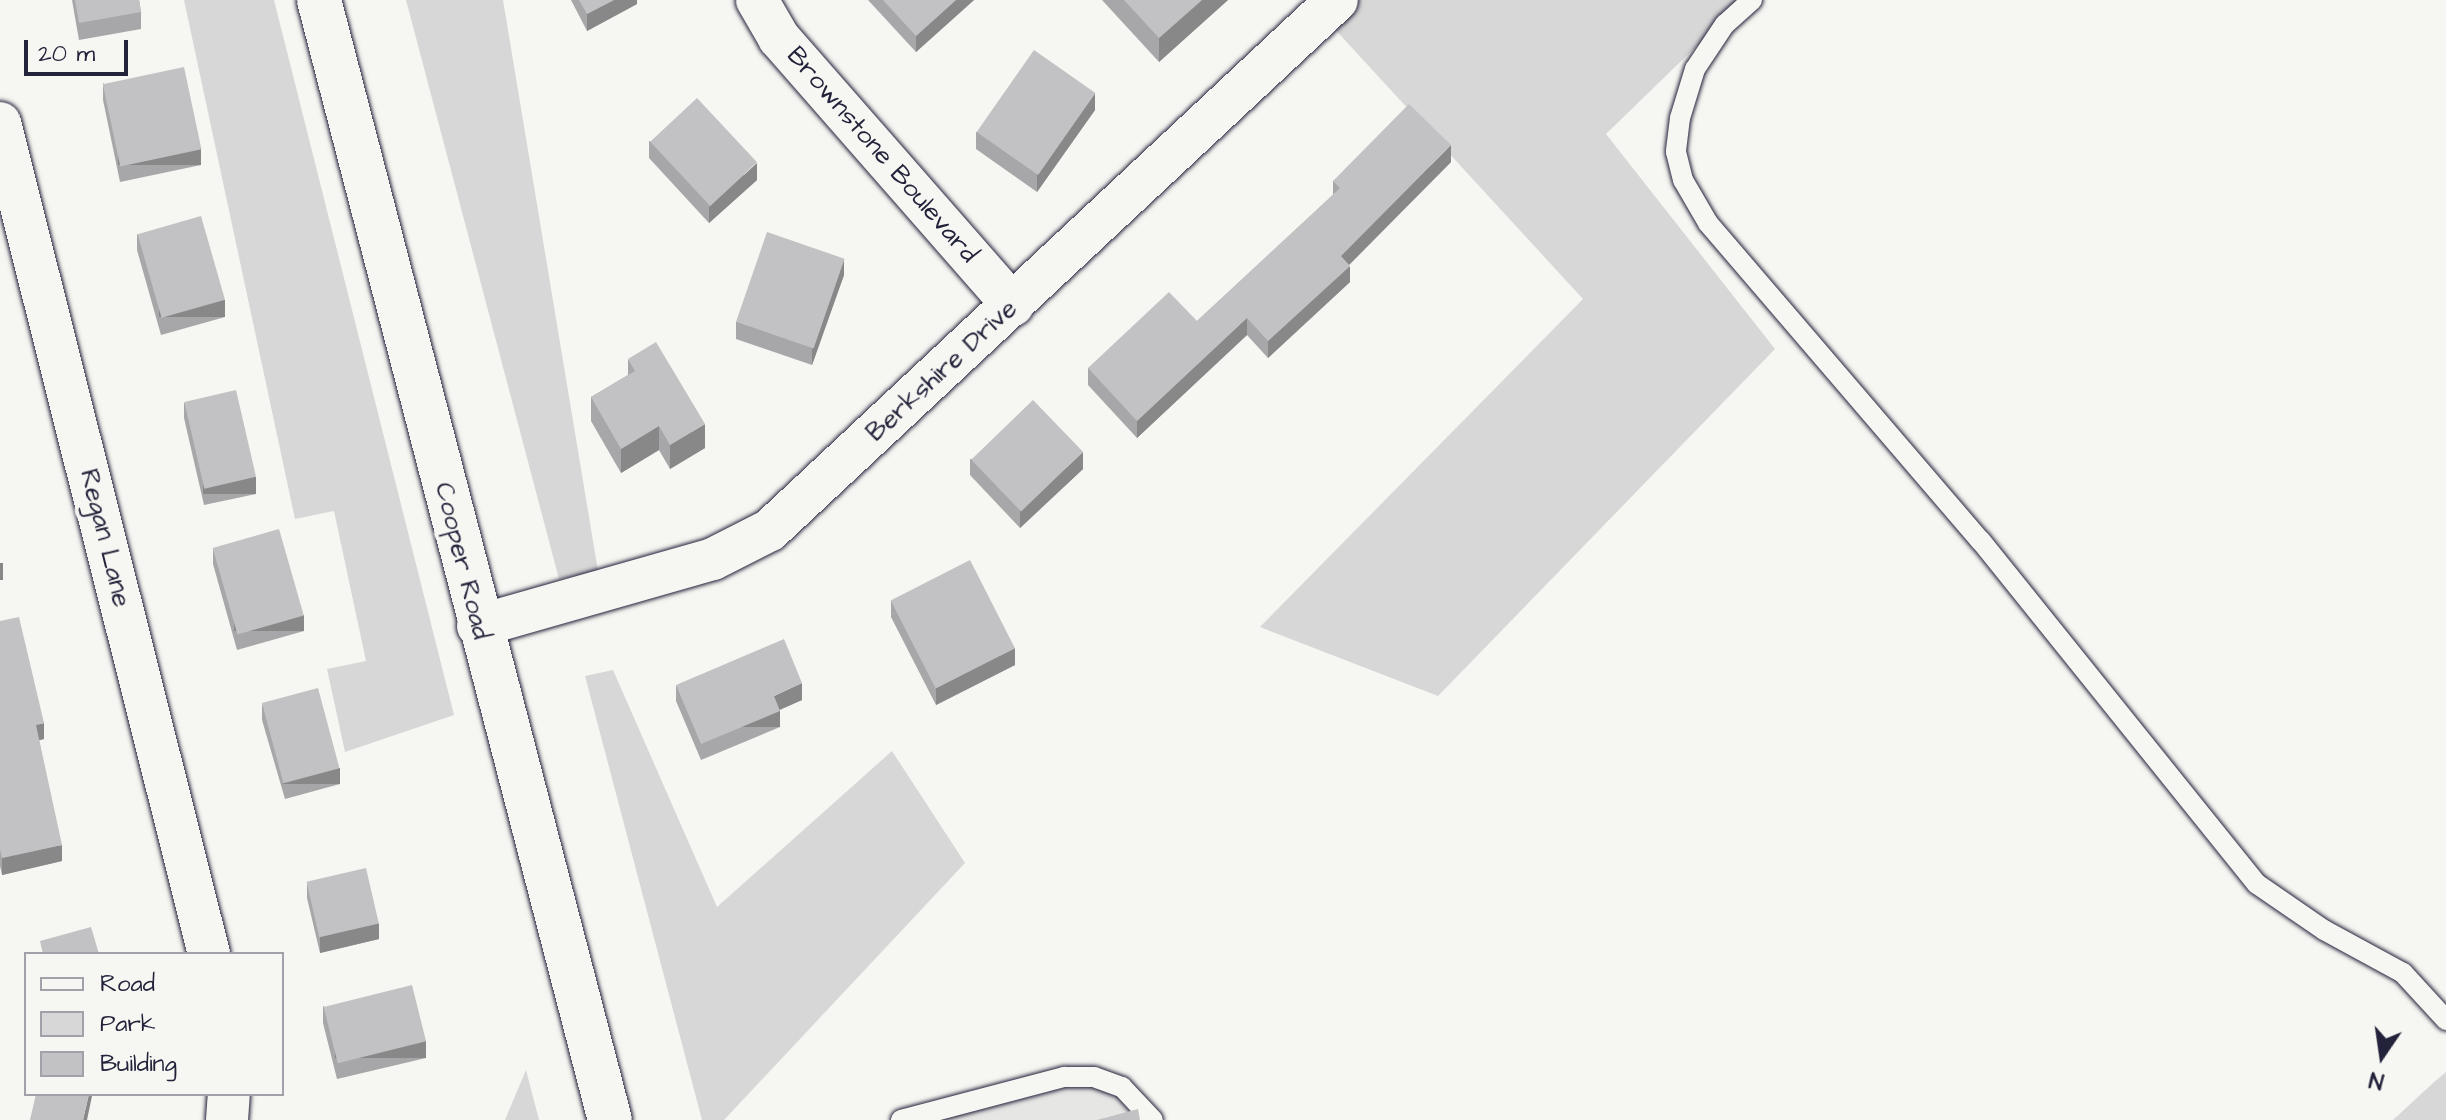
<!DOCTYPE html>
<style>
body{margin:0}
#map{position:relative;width:2446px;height:1120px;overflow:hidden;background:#f6f6f2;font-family:"Architects Daughter",sans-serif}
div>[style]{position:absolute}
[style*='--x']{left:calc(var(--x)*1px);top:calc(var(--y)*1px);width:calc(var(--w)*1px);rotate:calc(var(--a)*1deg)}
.built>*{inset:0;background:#e6e6e4}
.green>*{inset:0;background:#d7d7d7}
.roads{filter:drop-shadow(0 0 2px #22223b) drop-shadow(0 0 2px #22223b)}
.lane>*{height:20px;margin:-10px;padding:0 10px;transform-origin:10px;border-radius:10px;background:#f6f6f2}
.street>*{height:42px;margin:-21px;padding:0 21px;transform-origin:21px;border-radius:21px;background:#f6f6f2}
.secondary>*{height:44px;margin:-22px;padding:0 22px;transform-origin:22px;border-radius:22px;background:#f6f6f2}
.wall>*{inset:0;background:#a7a7a9}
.shaded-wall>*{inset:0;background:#888889;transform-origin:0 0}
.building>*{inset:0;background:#c2c2c4;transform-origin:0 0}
span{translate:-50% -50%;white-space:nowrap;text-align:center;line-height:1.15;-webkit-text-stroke:8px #f6f6f2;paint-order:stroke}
.street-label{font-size:26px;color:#22223b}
.legend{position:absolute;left:24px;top:952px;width:260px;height:144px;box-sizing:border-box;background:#f6f6f2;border:2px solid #a1a1a9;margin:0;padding:10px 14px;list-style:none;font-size:24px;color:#22223b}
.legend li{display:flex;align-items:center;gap:16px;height:40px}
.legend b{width:40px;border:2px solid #a1a1a9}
.north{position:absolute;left:2342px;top:1016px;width:80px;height:80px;-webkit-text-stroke:6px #f6f6f2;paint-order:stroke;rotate:193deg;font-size:22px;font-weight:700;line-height:32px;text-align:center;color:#22223b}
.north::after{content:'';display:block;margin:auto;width:28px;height:36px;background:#22223b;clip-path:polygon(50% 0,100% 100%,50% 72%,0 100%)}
.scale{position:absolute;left:24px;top:40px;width:104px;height:36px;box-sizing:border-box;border:4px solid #22223b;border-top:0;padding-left:10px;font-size:24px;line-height:28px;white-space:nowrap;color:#22223b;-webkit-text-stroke:6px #f6f6f2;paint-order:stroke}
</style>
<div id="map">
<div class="built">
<i style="clip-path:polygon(1094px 1077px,1153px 1120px,901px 1120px)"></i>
</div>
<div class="green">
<i style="clip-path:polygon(184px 0,274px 0,454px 715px,345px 752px,327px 669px,366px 661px,334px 511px,295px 519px)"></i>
<i style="clip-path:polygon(406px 0,503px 0,598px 571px,559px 579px)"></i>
<i style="clip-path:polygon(1308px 0,1744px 0,1606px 134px,1775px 349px,1438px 696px,1260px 627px,1583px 299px)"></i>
<i style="clip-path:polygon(613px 670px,717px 907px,892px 751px,965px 863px,724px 1120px,702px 1120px,585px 676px)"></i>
<i style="clip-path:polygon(526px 1070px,539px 1120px,505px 1120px)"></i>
<i style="clip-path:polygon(2446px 1072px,2446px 1120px,2393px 1120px,2433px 1083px)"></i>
</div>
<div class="roads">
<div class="lane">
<i style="--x:1752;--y:0;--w:36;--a:138"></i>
<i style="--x:1725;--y:24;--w:54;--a:123.7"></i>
<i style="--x:1695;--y:69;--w:51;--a:107"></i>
<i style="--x:1680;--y:118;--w:34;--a:97"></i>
<i style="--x:1676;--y:152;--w:29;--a:76"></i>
<i style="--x:1683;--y:180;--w:50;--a:59.8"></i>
<i style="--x:1708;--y:223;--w:419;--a:49.4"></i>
<i style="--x:1981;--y:541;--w:440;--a:51.2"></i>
<i style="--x:2257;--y:884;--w:81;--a:34.5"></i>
<i style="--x:2324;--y:930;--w:90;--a:28.6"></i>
<i style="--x:2403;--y:973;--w:64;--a:47.5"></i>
<i style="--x:901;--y:1120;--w:169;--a:-14.8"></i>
<i style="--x:1064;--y:1077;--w:30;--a:0"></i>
<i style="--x:1094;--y:1077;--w:30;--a:20"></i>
<i style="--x:1122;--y:1087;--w:45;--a:46.8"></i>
</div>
<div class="street">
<i style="--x:757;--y:0;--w:44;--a:59.9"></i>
<i style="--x:779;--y:38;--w:355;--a:48.8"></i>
<i style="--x:0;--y:123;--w:857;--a:75.88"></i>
<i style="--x:478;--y:626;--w:244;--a:-15.9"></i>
<i style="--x:713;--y:559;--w:64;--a:-27"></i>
<i style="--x:770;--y:530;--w:776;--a:-43.07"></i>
<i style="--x:227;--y:1120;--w:26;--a:-86"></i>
</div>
<div class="secondary">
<i style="--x:319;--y:0;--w:1157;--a:75.44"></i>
</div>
</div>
<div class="wall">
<i style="clip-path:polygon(72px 0,139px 0,141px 12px,141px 29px,79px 40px)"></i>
<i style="clip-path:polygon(571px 0,637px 0,637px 4px,587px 31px)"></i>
<i style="clip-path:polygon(868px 0,974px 0,916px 52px)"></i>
<i style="clip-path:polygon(1102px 0,1228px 0,1159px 62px)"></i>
<i style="clip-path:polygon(103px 83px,201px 165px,120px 182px,103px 100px)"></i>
<i style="clip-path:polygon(1095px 110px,1037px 192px,976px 149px,976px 132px)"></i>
<i style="clip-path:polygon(649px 141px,757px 180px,709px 223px,649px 158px)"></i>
<i style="clip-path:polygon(1451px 162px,1349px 265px,1350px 282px,1268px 358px,1247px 335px,1137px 438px,1088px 385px,1088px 368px,1197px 321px,1333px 195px,1333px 181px)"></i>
<i style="clip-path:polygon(137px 234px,225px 317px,161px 335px,137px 250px)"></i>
<i style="clip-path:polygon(844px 275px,812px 365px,736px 339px,736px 322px)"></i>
<i style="clip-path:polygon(628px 359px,705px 448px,670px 469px,659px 450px,621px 473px,591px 421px,591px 397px,628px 375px)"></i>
<i style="clip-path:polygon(184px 402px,256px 494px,204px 505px,184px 418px)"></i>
<i style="clip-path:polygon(970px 459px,1083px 469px,1020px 528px,970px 475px)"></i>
<i style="clip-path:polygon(213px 548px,304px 631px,237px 650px,213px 564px)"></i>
<i style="clip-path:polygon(891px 600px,1015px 665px,936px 705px,891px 617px)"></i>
<i style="clip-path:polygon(0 621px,44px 739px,39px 740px,62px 861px,2px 875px,0 866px)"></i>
<i style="clip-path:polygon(676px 685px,802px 700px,780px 710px,780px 727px,701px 760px,676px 701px)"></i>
<i style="clip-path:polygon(262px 704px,340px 784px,285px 799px,262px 720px)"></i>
<i style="clip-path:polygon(307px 882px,379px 939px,320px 953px,307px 898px)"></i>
<i style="clip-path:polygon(323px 1006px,426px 1058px,337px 1079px,323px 1023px)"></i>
</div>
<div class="shaded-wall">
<i style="clip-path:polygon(614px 0,637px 0,637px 4px,587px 31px,587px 14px)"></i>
<i style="clip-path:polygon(956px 0,974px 0,916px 52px,916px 36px)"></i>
<i style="clip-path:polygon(1202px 0,1228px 0,1159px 62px,1159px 38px)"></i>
<i style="clip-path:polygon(1095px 93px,1095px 110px,1037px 192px,1037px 175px)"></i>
<i style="clip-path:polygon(1451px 145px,1451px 162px,1341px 273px,1341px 256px)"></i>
<i style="left:201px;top:149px;width:16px;height:83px;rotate:90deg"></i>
<i style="clip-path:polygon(757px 163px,757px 180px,709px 223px,709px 207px)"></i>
<i style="clip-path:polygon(844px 259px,844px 275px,812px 365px,812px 349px)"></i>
<i style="clip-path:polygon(1350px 266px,1350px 282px,1268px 358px,1268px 341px)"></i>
<i style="left:225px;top:300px;width:17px;height:66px;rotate:90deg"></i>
<i style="clip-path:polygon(1247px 318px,1247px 335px,1137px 438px,1137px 421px)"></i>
<i style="clip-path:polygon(705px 424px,705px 448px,670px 469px,670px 445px)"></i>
<i style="clip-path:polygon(659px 426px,659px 450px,621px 473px,621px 449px)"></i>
<i style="clip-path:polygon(1083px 452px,1083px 469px,1020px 528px,1020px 511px)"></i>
<i style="left:256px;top:477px;width:17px;height:53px;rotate:90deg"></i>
<i style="left:3px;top:563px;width:17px;height:3px;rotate:90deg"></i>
<i style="left:304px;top:615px;width:16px;height:70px;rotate:90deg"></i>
<i style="clip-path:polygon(1015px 648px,1015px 665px,936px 705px,936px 688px)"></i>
<i style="clip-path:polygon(802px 683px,802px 700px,774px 712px,774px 696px)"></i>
<i style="left:780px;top:711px;width:16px;height:86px;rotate:90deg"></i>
<i style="clip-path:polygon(44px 723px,44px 739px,36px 741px,36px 725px)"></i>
<i style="left:340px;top:768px;width:16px;height:57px;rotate:90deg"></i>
<i style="clip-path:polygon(62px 845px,62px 861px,2px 875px,2px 858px)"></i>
<i style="clip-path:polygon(379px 923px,379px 939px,320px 953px,320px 936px)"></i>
<i style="left:426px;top:1041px;width:17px;height:91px;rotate:90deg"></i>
<i style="clip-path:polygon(89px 1094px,92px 1094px,92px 1096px,87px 1120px,83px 1120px)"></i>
</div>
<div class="building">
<i style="clip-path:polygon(75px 0,139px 0,141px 12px,79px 23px)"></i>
<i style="clip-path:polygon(579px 0,614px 0,587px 14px)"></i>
<i style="clip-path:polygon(883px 0,956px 0,916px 36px)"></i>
<i style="clip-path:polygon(1124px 0,1202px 0,1159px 38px)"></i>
<i style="left:1034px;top:50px;width:75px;height:100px;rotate:35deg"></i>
<i style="left:184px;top:67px;width:84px;height:83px;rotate:78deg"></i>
<i style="left:697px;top:98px;width:88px;height:64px;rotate:47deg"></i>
<i style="clip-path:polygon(1409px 104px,1451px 145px,1341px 256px,1350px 266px,1268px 341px,1247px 318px,1137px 421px,1088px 368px,1169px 292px,1197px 321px,1340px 188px,1333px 181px)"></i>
<i style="left:201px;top:216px;width:87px;height:66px;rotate:74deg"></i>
<i style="left:767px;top:232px;width:82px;height:95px;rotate:19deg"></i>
<i style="clip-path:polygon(656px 342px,705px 424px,670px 445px,659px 426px,621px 449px,591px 397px,635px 371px,628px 359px)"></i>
<i style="left:236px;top:390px;width:89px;height:53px;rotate:77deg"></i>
<i style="left:1033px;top:400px;width:72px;height:86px;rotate:46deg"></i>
<i style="left:279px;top:529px;width:90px;height:69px;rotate:74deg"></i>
<i style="left:970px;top:560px;width:99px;height:89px;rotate:63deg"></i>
<i style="clip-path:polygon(19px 617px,44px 723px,36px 725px,62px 845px,2px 858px,0 849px,0 621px)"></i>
<i style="clip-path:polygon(784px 639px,802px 683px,774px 696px,780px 711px,701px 744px,676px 685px)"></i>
<i style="left:318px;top:688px;width:83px;height:58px;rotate:75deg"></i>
<i style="left:366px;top:868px;width:57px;height:61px;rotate:77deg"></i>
<i style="clip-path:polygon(91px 927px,99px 954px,43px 954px,40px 941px)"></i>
<i style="left:412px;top:985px;width:58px;height:91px;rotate:76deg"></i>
<i style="clip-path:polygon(36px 1094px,89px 1094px,83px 1120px,30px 1120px)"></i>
<i style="clip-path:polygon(1138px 1109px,1140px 1120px,1097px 1120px)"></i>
</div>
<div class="street-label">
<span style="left:882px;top:155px;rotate:49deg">Brownstone Boulevard</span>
<span style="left:942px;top:371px;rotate:-43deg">Berkshire Drive</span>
<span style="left:105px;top:538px;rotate:76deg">Regan Lane</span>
<span style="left:462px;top:561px;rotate:76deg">Cooper Road</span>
</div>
<ul class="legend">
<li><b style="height:10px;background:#f6f6f2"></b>Road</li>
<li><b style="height:22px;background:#d7d7d7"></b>Park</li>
<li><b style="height:22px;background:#c2c2c4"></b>Building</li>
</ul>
<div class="north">N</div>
<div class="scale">20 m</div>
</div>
